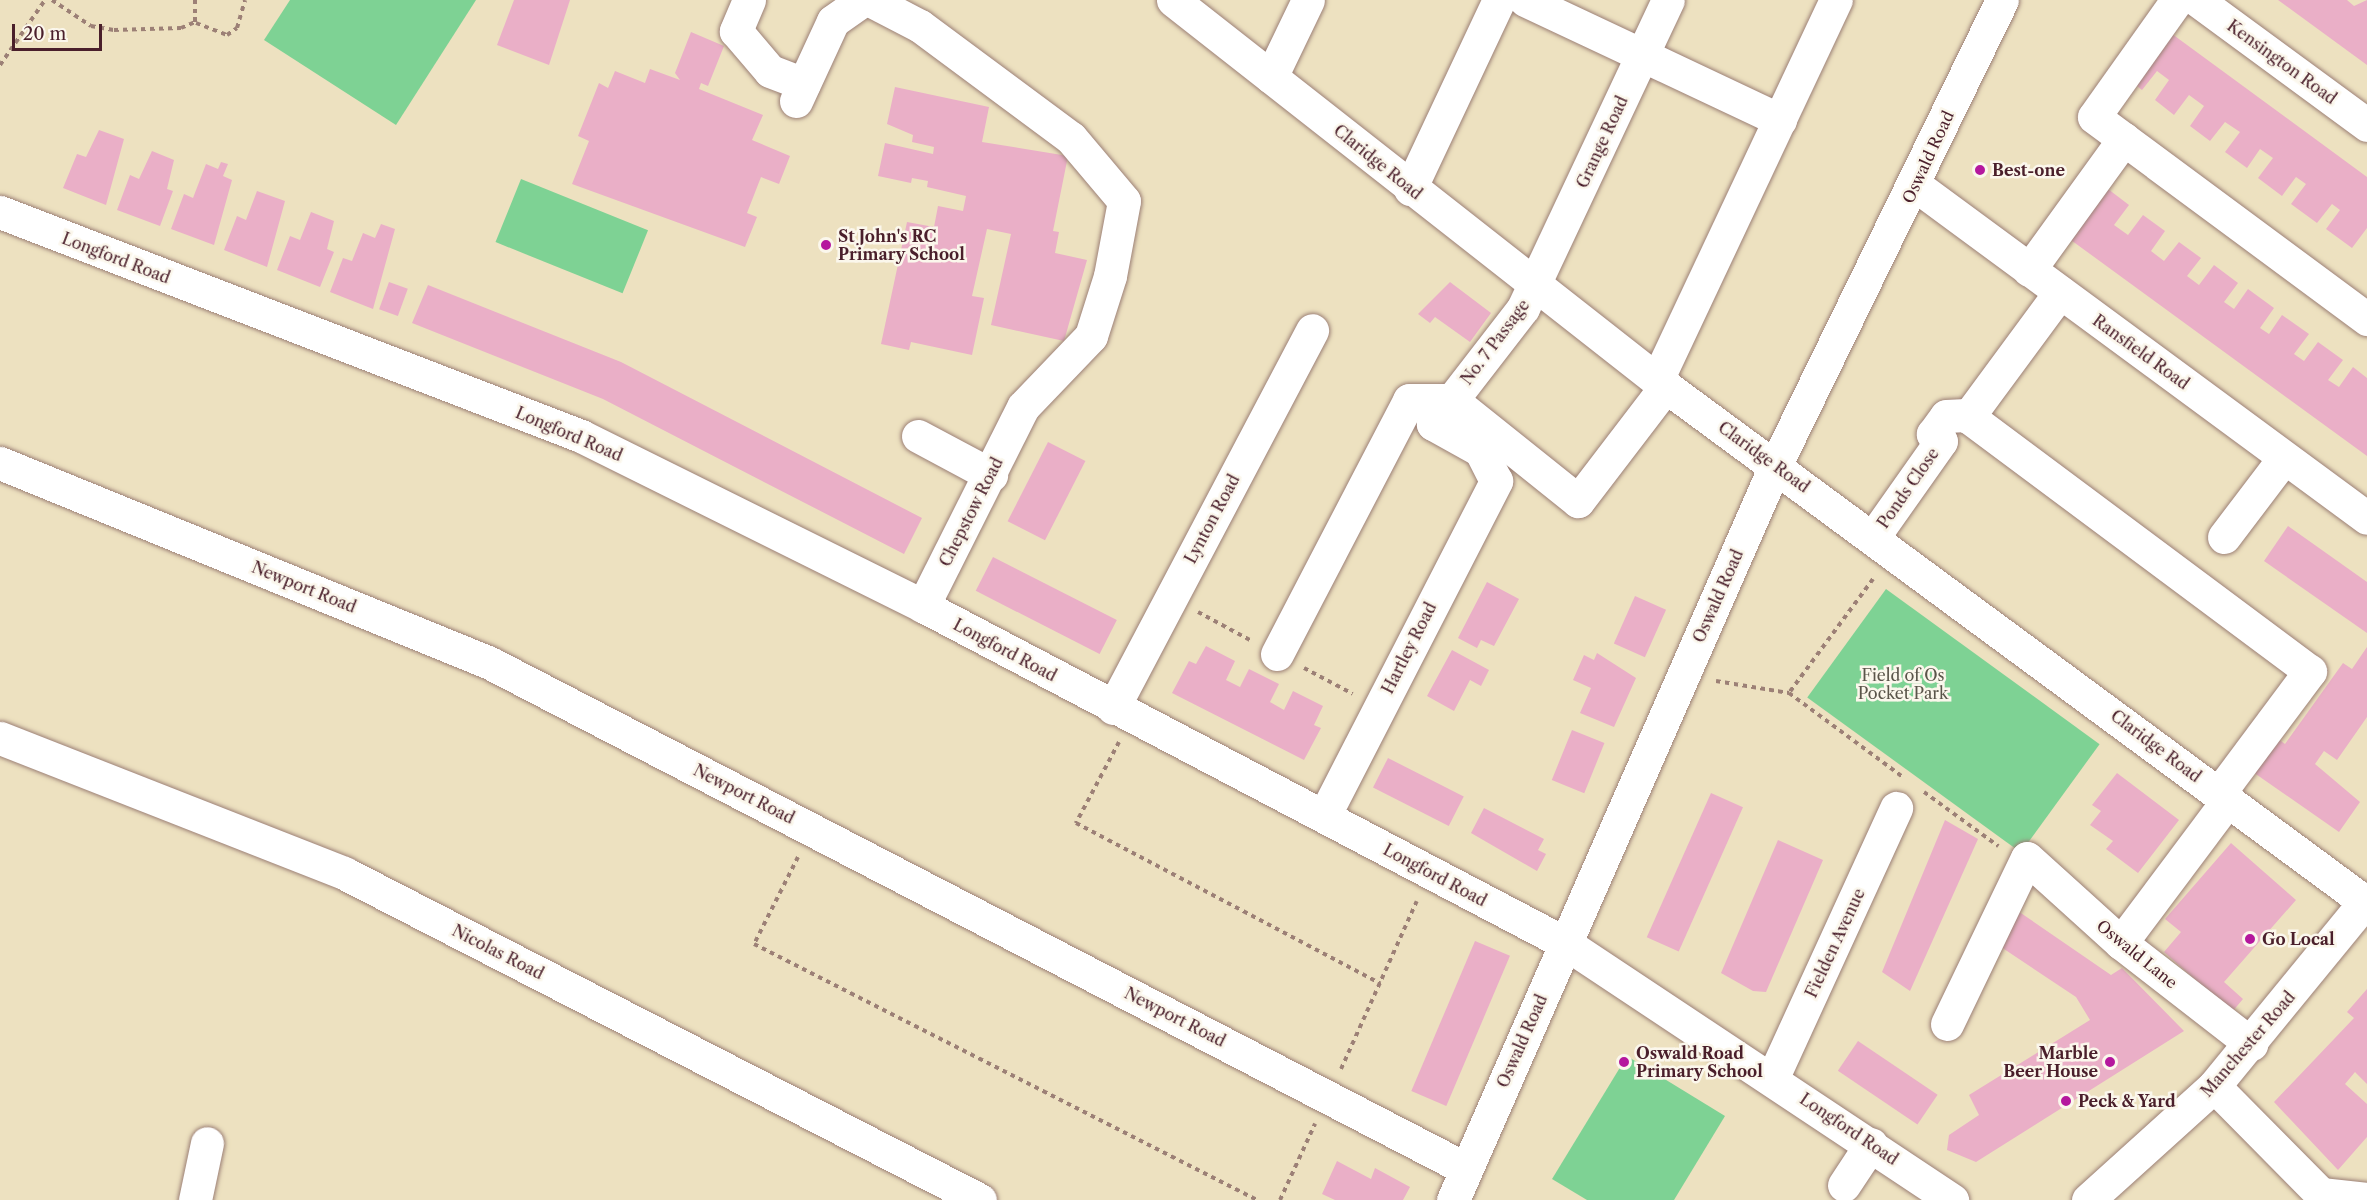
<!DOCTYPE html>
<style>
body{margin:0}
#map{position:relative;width:2367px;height:1200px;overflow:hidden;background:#ede1c0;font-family:"Libre Caslon Text",serif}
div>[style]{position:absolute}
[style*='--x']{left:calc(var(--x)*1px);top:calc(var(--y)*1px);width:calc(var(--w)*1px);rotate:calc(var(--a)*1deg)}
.green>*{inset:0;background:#7ed294;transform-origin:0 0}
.building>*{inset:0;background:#eaafc7;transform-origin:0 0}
.path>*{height:4px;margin-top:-2px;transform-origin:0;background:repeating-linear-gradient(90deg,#9c8076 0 4.5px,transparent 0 9px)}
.roads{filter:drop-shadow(0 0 2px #9c8076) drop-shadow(0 0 2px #9c8076)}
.minor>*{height:33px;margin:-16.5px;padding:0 16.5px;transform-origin:16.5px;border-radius:16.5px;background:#fff}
.major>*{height:33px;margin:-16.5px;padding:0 16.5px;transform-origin:16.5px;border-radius:16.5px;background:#fff}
.dots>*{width:16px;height:16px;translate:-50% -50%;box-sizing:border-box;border:3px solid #fbf7ec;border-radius:50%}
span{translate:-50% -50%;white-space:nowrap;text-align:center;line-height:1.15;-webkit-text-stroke:5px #fbf7ec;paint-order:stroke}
.street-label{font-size:16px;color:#4a1f2b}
.poi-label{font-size:16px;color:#4a1f2b;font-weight:700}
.left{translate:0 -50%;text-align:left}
.right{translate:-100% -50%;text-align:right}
.park-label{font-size:16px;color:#5a554a}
.scale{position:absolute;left:12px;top:24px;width:90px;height:27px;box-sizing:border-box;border:3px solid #4a1f2b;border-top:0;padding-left:8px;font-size:18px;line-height:21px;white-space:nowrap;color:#4a1f2b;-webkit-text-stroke:4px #fbf7ec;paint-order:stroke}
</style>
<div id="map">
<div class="green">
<i style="clip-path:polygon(290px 0,476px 0,396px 125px,264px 40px)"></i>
<i style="left:521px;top:179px;width:137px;height:68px;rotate:22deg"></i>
<i style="left:1886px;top:589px;width:264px;height:134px;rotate:36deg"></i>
<i style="clip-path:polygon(1627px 1056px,1725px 1116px,1674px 1200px,1587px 1200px,1552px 1179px)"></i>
</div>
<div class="building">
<i style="clip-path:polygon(514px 0,570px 0,549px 65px,497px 45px)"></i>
<i style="clip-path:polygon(2278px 0,2347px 0,2354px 6px,2367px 0,2367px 65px)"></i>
<i style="clip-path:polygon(2168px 31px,2367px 177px,2367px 228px,2352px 248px,2326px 229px,2340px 210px,2332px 204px,2317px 223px,2291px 204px,2306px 184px,2296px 177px,2282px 196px,2258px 178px,2273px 158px,2260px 149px,2247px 168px,2225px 152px,2240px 132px,2225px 122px,2210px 141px,2190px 126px,2204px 106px,2189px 95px,2174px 115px,2155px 100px,2169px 80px,2157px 71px,2142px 90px,2131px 81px)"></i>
<i style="clip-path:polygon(691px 32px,724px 46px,708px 86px,701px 83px,699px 89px,763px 115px,752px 140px,790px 156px,779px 184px,761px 177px,747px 213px,757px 217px,745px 247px,572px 184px,589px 141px,578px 136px,599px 83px,608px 88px,615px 71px,645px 83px,650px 69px,680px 80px,675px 73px)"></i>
<i style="clip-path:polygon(895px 87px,989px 107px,982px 142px,1068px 156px,1053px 231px,1059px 232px,1055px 253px,1087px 260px,1064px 341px,991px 325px,1011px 234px,987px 229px,972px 296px,984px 298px,972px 355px,911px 342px,909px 350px,881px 344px,907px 222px,934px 227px,938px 206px,963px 211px,966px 196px,927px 187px,928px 181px,912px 178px,911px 183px,878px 176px,885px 143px,933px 154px,934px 147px,912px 142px,913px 135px,887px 124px)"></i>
<i style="clip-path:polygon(99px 130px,124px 139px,106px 205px,63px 188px,77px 154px,86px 157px)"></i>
<i style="clip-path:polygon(152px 151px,174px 160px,167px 189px,173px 191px,160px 226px,117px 210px,130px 175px,139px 179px)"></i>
<i style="clip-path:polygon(221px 162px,228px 164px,223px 176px,232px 180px,214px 245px,171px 229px,184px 194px,193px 198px,206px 164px,218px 169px)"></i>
<i style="clip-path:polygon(2108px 189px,2129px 205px,2114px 225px,2128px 235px,2143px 215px,2165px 231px,2151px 251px,2164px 261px,2179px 242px,2201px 258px,2187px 276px,2199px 285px,2214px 265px,2238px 283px,2224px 302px,2234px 309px,2248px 289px,2274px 308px,2260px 328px,2269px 334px,2282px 315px,2309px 334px,2294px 354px,2304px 361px,2318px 342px,2343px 360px,2328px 380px,2339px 387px,2353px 367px,2367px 378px,2367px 456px,2064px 235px)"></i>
<i style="clip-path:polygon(257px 191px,285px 201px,267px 267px,224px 250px,237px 216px,246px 220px)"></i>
<i style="clip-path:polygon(311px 212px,334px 221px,327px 249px,334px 252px,320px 287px,277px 270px,290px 236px,300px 240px)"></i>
<i style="clip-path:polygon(381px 224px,395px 229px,373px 309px,330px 292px,343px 258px,352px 261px,363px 233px,375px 238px)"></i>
<i style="left:389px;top:282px;width:20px;height:29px;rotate:20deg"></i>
<i style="clip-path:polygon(1450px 282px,1491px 313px,1470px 342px,1435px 317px,1430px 323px,1418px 314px)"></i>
<i style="clip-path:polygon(428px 285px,621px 362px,922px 518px,904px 554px,603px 399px,412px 323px)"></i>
<i style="left:1048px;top:442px;width:42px;height:89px;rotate:27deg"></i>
<i style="clip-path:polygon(2288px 526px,2367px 582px,2367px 633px,2264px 561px)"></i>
<i style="left:993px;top:557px;width:139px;height:38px;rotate:27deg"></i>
<i style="clip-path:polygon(1487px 582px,1519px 599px,1494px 646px,1481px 640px,1477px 648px,1458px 638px)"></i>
<i style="left:1635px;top:596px;width:34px;height:52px;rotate:24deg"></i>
<i style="clip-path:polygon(1206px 646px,1235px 661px,1226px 680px,1240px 687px,1249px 669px,1279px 684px,1270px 702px,1284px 710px,1293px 691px,1323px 706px,1314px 725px,1321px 728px,1304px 760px,1172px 693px,1189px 661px,1196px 664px)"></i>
<i style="clip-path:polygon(2367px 647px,2367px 717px,2337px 760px,2324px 751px,2315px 764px,2360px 802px,2339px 832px,2250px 770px,2274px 736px,2285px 744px,2343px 663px,2352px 669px)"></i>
<i style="clip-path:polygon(1452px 650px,1489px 670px,1481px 686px,1470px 680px,1454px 711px,1427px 696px)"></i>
<i style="clip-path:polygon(1597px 653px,1636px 678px,1614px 727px,1580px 713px,1591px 688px,1573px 680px,1584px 655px,1594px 660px)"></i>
<i style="left:1572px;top:730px;width:35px;height:54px;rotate:22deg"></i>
<i style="left:1388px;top:758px;width:85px;height:33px;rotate:27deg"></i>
<i style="clip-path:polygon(2117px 773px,2179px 820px,2138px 873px,2106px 849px,2113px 841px,2090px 825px,2101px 811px,2092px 805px)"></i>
<i style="left:1711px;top:793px;width:35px;height:158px;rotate:24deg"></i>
<i style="clip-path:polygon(1484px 808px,1544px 839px,1538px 850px,1546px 854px,1537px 871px,1471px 833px)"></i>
<i style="clip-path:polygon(1945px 820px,1978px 839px,1910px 991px,1882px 972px)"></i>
<i style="clip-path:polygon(1778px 840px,1823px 860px,1766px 992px,1753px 991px,1721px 973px)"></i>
<i style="clip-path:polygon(2231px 843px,2296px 900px,2224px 982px,2243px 999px,2232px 1012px,2164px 952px,2181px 932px,2165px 919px)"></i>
<i style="clip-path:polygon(2012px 907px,2111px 975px,2122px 968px,2184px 1031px,1976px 1162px,1947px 1150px,1949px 1135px,1979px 1115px,1969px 1095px,2090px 1020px,2076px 997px,1995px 943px)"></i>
<i style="left:1475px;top:941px;width:38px;height:163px;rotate:23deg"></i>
<i style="clip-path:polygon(2367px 989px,2367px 1084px,2355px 1072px,2345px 1084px,2367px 1104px,2367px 1137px,2338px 1170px,2274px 1102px,2354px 1018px,2347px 1012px)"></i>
<i style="left:1858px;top:1041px;width:96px;height:36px;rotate:34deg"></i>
<i style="clip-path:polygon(1337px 1161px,1371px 1179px,1375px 1168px,1410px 1187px,1403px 1200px,1335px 1200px,1322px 1194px)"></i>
</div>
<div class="path">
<i style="--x:52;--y:0;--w:47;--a:33.7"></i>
<i style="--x:91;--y:26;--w:23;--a:10"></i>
<i style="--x:114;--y:30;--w:67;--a:-1.7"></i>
<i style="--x:181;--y:28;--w:15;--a:-23"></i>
<i style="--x:195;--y:22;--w:22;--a:-90"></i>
<i style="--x:196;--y:23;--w:33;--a:21"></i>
<i style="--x:227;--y:35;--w:12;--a:-35"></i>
<i style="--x:237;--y:28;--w:29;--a:-74"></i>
<i style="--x:0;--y:65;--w:79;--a:-55.3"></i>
<i style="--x:1873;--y:579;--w:142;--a:126.4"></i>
<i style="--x:1789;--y:693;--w:142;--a:36.4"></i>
<i style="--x:1198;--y:612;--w:59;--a:28.3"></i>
<i style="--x:1304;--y:668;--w:55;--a:28"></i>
<i style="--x:1716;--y:681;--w:74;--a:9.3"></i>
<i style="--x:1119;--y:742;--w:92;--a:118"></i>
<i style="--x:1076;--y:823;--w:344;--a:27.8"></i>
<i style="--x:1924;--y:792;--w:92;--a:36.1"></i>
<i style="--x:798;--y:857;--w:97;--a:116.8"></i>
<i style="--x:754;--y:944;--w:564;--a:26.97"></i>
<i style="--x:1341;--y:1069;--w:184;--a:-65.7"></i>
<i style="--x:1280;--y:1200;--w:84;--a:-65.3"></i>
</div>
<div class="roads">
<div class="minor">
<i style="--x:749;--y:0;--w:34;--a:113"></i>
<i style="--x:736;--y:31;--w:52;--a:49.6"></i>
<i style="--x:770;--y:71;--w:36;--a:21"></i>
<i style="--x:870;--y:0;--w:56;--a:27.5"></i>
<i style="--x:920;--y:26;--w:188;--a:36.6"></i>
<i style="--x:1071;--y:138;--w:82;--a:49.9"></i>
<i style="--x:1124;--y:201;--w:76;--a:100.6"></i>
<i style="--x:1110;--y:276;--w:63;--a:107.6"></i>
<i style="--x:1091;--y:336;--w:98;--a:133.8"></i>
<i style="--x:1023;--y:407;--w:223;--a:116.7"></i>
<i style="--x:1173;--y:0;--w:615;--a:38.14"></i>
<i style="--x:1657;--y:380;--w:880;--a:36.4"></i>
<i style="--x:1525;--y:0;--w:282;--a:25.2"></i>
<i style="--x:2177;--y:0;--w:143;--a:125.4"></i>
<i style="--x:2094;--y:117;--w:340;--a:36.5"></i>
<i style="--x:2197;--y:0;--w:211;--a:36.3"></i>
<i style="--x:1271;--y:77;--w:85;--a:-64.3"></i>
<i style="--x:796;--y:101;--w:88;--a:-65.2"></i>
<i style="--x:833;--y:21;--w:37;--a:-35"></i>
<i style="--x:1915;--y:185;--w:561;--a:36.38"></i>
<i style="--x:1410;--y:189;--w:209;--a:-64.8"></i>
<i style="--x:0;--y:212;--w:623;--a:21.08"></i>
<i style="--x:581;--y:436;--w:382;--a:26.4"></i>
<i style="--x:923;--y:606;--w:725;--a:27.7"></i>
<i style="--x:1565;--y:943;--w:465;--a:33.6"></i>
<i style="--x:2029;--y:270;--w:162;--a:-54.1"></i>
<i style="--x:1657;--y:380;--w:420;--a:-64.8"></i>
<i style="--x:1666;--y:386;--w:145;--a:127.4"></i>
<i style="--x:1578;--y:501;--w:161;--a:-141.3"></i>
<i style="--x:1452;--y:400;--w:116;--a:-52.3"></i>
<i style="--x:1523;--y:308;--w:340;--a:-64.8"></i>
<i style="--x:1968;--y:417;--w:155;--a:-53.6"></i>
<i style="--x:918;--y:436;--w:83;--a:28.1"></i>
<i style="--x:0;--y:463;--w:529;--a:22.2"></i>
<i style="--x:490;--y:663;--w:1099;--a:27.4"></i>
<i style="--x:1874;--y:536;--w:116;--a:-54.8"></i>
<i style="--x:1941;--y:441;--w:11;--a:-139"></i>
<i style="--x:1933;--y:434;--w:22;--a:-54"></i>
<i style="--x:1946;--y:416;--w:20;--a:-3"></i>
<i style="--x:1966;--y:415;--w:429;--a:36.7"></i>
<i style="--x:2310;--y:671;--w:152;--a:126.7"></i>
<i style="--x:2224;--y:537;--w:99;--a:-52.8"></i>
<i style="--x:1277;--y:654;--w:286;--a:-62.5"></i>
<i style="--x:1409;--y:400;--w:43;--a:0"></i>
<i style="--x:1113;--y:708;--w:427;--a:-62.2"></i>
<i style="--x:0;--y:738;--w:370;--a:21.4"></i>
<i style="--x:344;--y:873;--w:715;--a:27.21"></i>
<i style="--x:1324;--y:816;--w:377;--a:-62.8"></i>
<i style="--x:1496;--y:481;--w:35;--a:-117"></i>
<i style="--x:1480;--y:450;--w:54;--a:-151"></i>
<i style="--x:1433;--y:424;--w:31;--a:-52"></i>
<i style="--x:2121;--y:943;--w:179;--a:-53.2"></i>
<i style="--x:1947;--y:1024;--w:184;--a:-64.3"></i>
<i style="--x:2027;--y:858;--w:127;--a:42.1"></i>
<i style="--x:2121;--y:943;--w:165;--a:37.8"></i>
<i style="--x:1773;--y:1077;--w:296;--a:-65.4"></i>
<i style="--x:2214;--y:1086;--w:152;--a:45.3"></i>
<i style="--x:2321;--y:1194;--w:46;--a:6.2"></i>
<i style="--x:1844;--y:1185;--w:49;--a:-56.6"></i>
<i style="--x:195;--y:1200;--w:58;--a:-78.1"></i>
<i style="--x:1453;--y:1200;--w:802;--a:-66.31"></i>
<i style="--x:1775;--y:466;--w:518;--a:-64.03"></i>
</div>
<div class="major">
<i style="--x:2088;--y:1200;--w:170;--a:-42.1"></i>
<i style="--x:2214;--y:1086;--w:242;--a:-50.7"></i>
</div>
</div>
<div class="dots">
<i style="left:1980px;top:170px;background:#b5179e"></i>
<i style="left:826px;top:245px;background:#b5179e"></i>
<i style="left:2250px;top:939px;background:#b5179e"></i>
<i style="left:1624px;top:1062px;background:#b5179e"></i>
<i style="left:2110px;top:1062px;background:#b5179e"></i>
<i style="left:2066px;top:1101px;background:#b5179e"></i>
</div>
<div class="street-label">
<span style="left:2282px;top:62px;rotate:36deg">Kensington Road</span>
<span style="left:1602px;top:142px;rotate:-65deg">Grange Road</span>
<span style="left:1928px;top:157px;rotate:-65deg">Oswald Road</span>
<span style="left:1378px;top:162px;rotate:39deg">Claridge Road</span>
<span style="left:116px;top:258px;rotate:21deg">Longford Road</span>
<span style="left:1495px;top:342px;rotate:-53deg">No. 7 Passage</span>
<span style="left:2141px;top:352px;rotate:36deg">Ransfield Road</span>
<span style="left:569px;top:434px;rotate:23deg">Longford Road</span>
<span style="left:1764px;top:457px;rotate:36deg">Claridge Road</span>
<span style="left:1908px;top:488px;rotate:-55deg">Ponds Close</span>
<span style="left:971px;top:512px;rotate:-63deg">Chepstow Road</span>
<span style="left:1212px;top:519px;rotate:-62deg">Lynton Road</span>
<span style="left:304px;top:587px;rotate:22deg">Newport Road</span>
<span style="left:1718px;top:596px;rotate:-66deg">Oswald Road</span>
<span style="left:1409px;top:648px;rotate:-63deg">Hartley Road</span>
<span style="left:1005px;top:650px;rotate:28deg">Longford Road</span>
<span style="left:2156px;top:746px;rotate:37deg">Claridge Road</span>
<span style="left:744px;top:794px;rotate:27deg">Newport Road</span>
<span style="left:1435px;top:875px;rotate:28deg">Longford Road</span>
<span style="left:1835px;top:943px;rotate:-65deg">Fielden Avenue</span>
<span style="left:498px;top:952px;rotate:27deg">Nicolas Road</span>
<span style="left:2137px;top:954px;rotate:39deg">Oswald Lane</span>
<span style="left:1175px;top:1017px;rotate:27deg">Newport Road</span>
<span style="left:1522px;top:1041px;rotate:-66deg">Oswald Road</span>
<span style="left:2248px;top:1044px;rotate:-49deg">Manchester Road</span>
<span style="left:1849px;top:1129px;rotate:34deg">Longford Road</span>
</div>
<div class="poi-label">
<span class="left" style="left:1992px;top:170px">Best-one</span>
<span class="left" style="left:838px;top:245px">St John's RC<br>Primary School</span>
<span class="left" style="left:2262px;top:939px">Go Local</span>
<span class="left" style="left:1636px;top:1062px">Oswald Road<br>Primary School</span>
<span class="right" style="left:2098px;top:1062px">Marble<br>Beer House</span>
<span class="left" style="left:2078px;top:1101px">Peck &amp; Yard</span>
</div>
<div class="park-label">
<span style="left:1903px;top:684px">Field of Os<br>Pocket Park</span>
</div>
<div class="scale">20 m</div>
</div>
